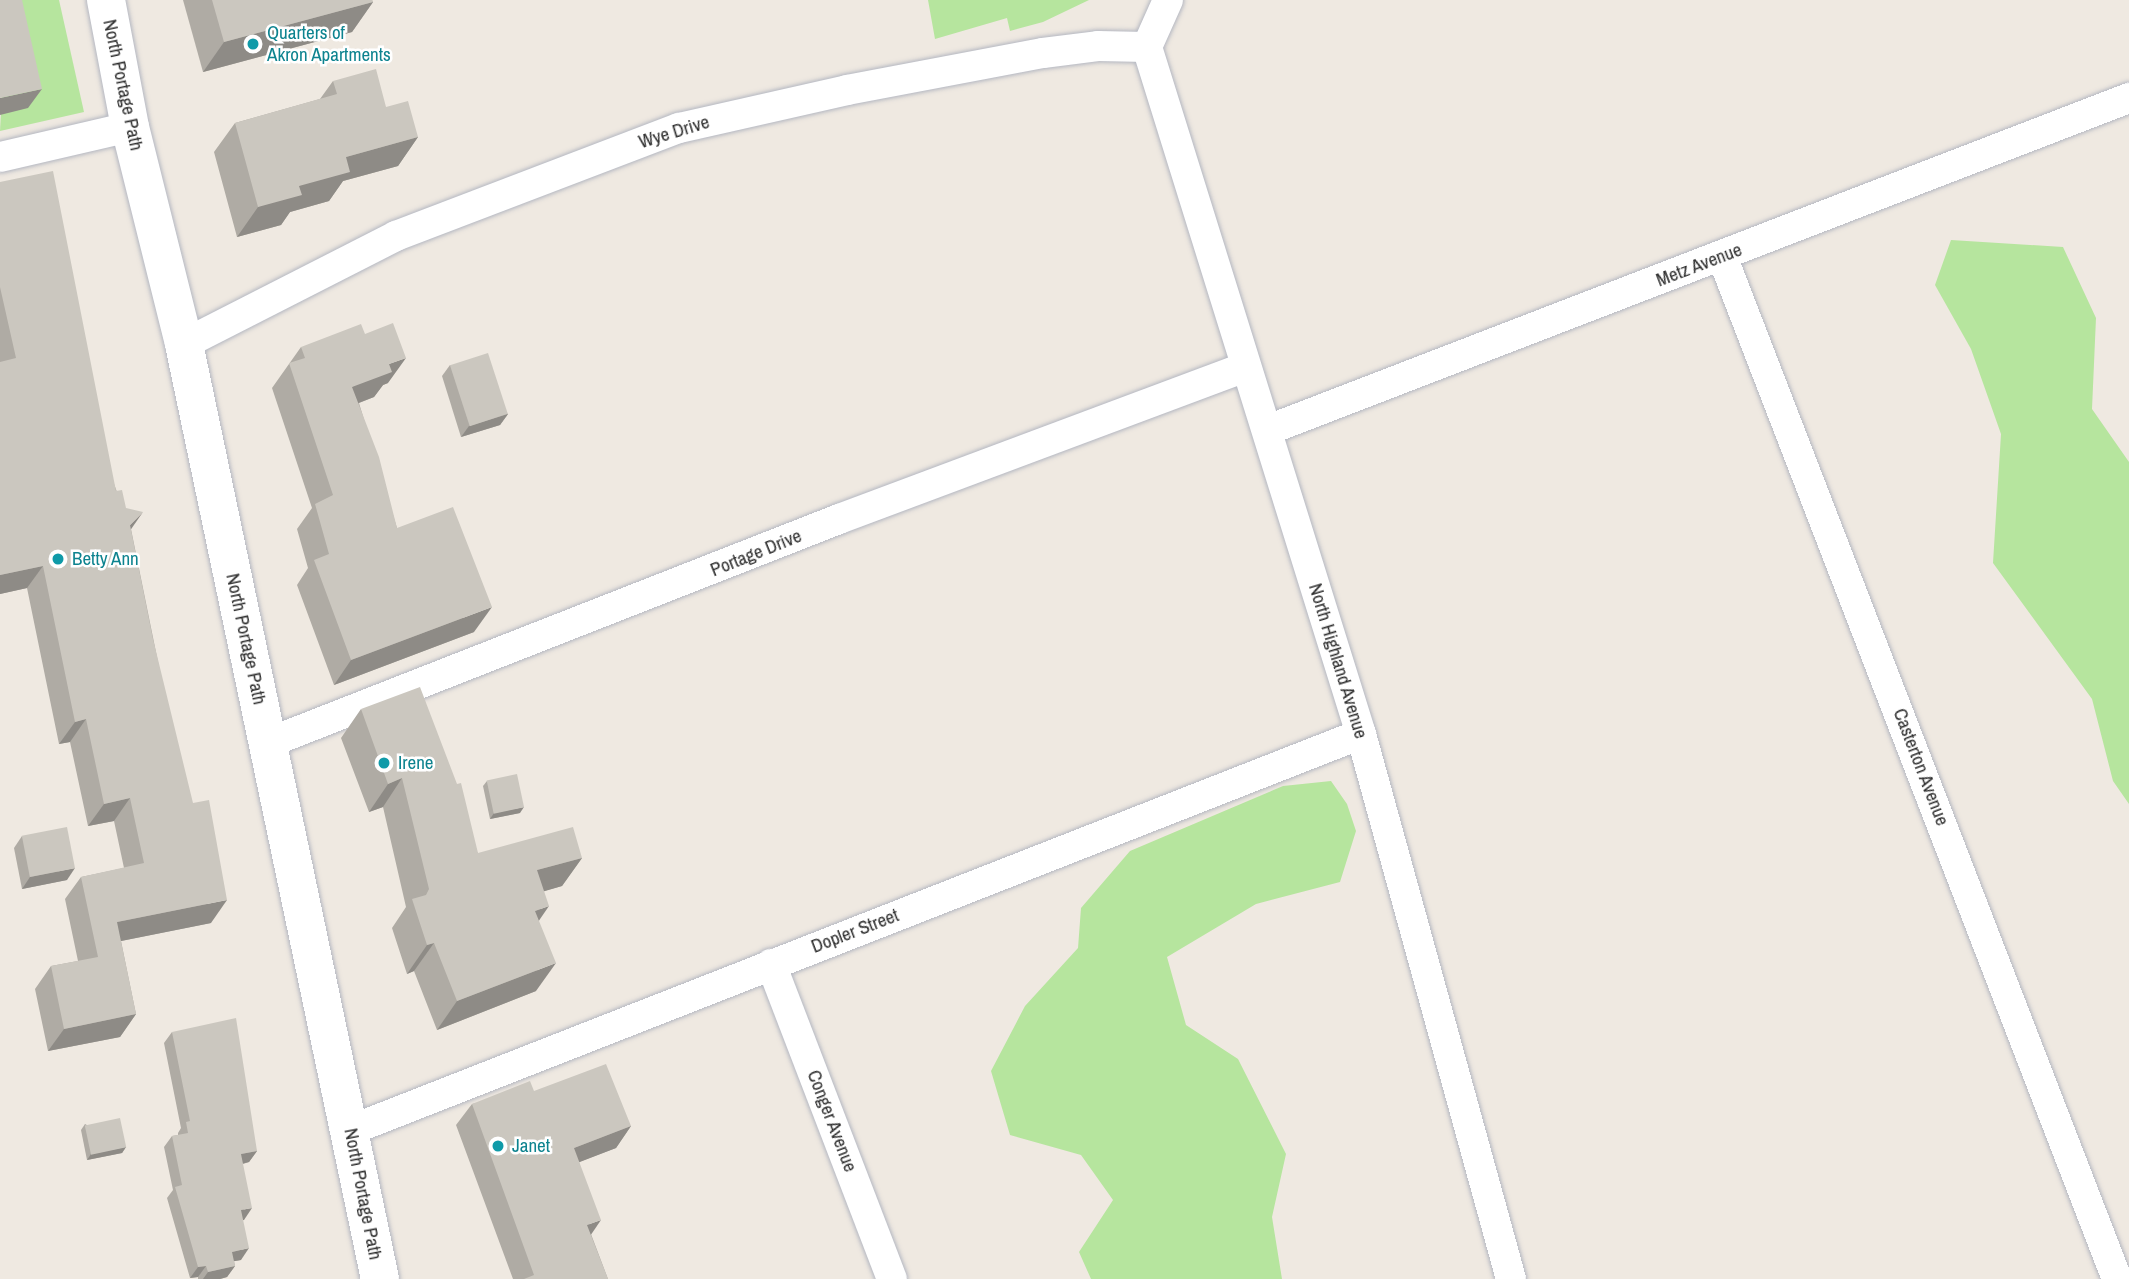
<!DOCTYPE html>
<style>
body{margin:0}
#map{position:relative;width:2129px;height:1279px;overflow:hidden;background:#efe9e1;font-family:"Archivo Narrow",sans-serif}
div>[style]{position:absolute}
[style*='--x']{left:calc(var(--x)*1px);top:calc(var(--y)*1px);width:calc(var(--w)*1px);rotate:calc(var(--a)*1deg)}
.green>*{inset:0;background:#b6e59e}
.roads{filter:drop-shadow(0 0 2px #b4b7c1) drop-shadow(0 0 2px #b4b7c1)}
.minor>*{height:30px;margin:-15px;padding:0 15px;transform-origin:15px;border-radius:15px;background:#fff}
.secondary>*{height:38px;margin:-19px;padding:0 19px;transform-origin:19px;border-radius:19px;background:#fff}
.wall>*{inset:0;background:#afaba4}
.shaded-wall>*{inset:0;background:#8e8b86}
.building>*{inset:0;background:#cbc7bf;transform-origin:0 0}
.dots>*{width:19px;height:19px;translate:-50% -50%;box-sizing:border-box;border:4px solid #fff;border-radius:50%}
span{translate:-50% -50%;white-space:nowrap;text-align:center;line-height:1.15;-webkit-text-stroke:5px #fff;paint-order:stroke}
.culture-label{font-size:19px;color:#0d838f}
.left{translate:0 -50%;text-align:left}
.street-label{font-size:19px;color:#2e2e2e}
</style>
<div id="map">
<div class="green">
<i style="clip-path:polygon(7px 0,59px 0,84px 112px,0 131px)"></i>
<i style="clip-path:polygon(928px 0,1089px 0,1043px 22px,1010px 31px,1007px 18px,935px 39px)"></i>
<i style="clip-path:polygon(1951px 240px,2063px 247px,2096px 318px,2092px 409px,2129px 462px,2129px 804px,2113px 781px,2092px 699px,1993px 563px,2001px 434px,1971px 349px,1935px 285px)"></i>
<i style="clip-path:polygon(1331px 781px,1347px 804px,1356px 831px,1340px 882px,1256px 904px,1167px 957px,1186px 1025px,1238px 1059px,1286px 1154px,1272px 1217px,1282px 1279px,1091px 1279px,1079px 1252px,1113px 1200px,1081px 1155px,1010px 1135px,991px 1071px,1025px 1006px,1078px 948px,1081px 908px,1130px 851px,1283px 786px)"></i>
</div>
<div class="roads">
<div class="minor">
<i style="--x:1147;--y:47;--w:720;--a:72.7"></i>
<i style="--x:1361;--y:734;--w:565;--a:74.61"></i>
<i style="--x:1147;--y:47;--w:51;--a:-65.9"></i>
<i style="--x:0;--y:157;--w:133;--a:-13"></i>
<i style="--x:1722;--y:256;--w:1097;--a:68.89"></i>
<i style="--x:184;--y:344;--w:238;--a:-27"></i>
<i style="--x:396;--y:236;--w:303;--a:-20.9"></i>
<i style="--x:679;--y:128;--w:172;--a:-12.7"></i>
<i style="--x:847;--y:90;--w:199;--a:-10.7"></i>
<i style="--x:1043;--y:53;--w:55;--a:-7.3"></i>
<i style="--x:1098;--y:46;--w:49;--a:1.2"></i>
<i style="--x:1268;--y:430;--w:923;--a:-21.09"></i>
<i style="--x:268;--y:743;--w:613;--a:-21.42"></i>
<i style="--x:839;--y:519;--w:434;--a:-20.5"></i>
<i style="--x:771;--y:964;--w:337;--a:69"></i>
<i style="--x:351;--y:1130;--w:1085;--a:-21.41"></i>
</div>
<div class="secondary">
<i style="--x:106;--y:0;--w:129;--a:79.3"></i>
<i style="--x:130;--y:127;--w:224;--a:76"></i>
<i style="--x:184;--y:344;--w:955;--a:78.16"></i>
</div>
</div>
<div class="wall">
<i style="clip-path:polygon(183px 0,372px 0,373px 2px,352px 32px,203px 72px)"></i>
<i style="clip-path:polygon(333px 81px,386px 107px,418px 137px,398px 166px,343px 181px,329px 201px,290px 212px,281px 225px,237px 237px,214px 152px,235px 123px,320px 99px)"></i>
<i style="clip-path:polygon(0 182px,131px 529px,211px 923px,121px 941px,136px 1014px,120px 1037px,48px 1051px,35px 989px,51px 966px,78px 961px,65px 899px,81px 877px,124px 868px,114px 821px,88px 826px,70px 742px,59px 744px,27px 588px,0 594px)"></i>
<i style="clip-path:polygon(301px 347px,388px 383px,383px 385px,374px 397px,359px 403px,397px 528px,474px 632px,334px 685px,297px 585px,308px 568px,297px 529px,312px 508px,272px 388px)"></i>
<i style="clip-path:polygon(450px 365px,508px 414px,500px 425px,461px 437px,442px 376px)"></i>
<i style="clip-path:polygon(361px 709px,478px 853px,582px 858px,562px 886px,544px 891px,539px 921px,536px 991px,437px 1030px,414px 971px,407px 974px,392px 928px,406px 907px,383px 807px,369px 812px,341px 738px)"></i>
<i style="clip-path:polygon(487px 781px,520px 813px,490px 819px,483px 786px)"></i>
<i style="clip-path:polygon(22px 836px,67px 880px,22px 889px,14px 848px)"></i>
<i style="clip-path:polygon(172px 1032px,257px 1151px,249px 1162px,243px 1164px,244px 1220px,243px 1220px,241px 1260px,234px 1261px,235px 1266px,227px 1277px,220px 1279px,198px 1279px,198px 1277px,190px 1278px,167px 1198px,173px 1190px,164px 1147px,172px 1136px,178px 1135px,178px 1133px,181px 1128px,164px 1043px)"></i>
<i style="clip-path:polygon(534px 1091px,631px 1126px,616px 1148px,579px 1162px,591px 1234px,608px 1279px,513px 1279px,456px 1125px,472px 1104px)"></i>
<i style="clip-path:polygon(85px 1124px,126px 1147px,122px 1153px,87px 1160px,81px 1130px)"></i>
</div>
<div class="shaded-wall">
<i style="clip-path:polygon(373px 2px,352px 32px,203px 72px,224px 42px)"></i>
<i style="clip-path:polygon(42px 89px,28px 108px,0 115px,0 98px)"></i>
<i style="clip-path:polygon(418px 137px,398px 166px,343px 181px,329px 201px,290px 212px,281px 225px,237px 237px,258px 207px,299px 186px,346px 157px)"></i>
<i style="clip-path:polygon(406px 358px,388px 383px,383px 385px,374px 397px,335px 412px,352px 387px,389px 364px)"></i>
<i style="clip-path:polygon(508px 414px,500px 425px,461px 437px,469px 426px)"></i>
<i style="clip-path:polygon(143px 512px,127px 535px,130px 525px)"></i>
<i style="clip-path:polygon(43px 566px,27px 588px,0 594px,0 575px)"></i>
<i style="clip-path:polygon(492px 607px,474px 632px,334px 685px,351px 660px)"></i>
<i style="clip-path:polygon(86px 719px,70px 742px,59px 744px,75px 722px)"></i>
<i style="clip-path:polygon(402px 778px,383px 807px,369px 812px,388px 784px)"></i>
<i style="clip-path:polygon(130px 798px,114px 821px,88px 826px,104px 804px)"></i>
<i style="clip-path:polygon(524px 807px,520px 813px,490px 819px,494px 813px)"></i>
<i style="clip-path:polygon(582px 858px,562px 886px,518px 899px,537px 870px)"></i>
<i style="clip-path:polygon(75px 868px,67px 880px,22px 889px,30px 877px)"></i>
<i style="clip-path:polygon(227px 900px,211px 923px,101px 945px,117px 922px)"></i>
<i style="clip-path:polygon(549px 906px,529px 935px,535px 911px)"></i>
<i style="clip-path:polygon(434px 943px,414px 971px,407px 974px,427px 945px)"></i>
<i style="clip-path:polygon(556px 963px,536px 991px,437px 1030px,457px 1001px)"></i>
<i style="clip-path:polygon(136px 1014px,120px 1037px,48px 1051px,64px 1029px)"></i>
<i style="clip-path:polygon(631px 1126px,616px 1148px,559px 1170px,574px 1148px)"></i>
<i style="clip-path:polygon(126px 1147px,122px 1153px,87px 1160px,91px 1154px)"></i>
<i style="clip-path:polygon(257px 1151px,249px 1162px,233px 1166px,241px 1154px)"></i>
<i style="clip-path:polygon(252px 1208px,244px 1220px,233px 1222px,241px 1210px)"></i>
<i style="clip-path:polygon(601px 1220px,586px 1242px,587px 1225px)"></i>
<i style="clip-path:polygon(249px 1248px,241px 1260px,224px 1263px,232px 1252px)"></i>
<i style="clip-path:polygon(206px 1266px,198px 1277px,190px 1278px,198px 1267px)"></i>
<i style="clip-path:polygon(235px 1266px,227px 1277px,220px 1279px,203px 1279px,208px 1272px)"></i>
</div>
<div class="building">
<i style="clip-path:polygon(0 0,22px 0,42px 89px,0 98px)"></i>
<i style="clip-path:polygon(212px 0,372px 0,373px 2px,224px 42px)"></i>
<i style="clip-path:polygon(376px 69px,386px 107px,408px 101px,418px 137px,346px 157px,350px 172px,299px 186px,302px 195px,258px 207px,235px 123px,337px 94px,333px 81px)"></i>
<i style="clip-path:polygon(53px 171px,116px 491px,122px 490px,126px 508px,143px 512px,130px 525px,153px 639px,193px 803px,209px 800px,227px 900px,117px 922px,136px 1014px,64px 1029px,51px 966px,98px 957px,81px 877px,144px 863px,130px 798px,104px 804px,86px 719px,75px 722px,43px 566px,0 575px,0 362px,16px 358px,0 287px,0 182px)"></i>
<i style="clip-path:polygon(393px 323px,406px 358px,389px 364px,392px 372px,352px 387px,379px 457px,397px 528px,453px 507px,492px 607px,351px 660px,314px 560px,329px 554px,315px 504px,333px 495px,289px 363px,305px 358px,301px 347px,361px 324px,365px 334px)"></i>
<i style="left:488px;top:353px;width:64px;height:40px;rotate:72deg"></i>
<i style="clip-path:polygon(420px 687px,457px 784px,461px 783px,478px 853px,573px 827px,582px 858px,537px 870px,549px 906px,535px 911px,556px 963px,457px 1001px,434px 943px,427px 945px,412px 899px,426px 895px,429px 889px,402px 778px,388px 784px,361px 709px)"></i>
<i style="left:517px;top:774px;width:34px;height:31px;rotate:78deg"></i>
<i style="left:67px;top:827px;width:42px;height:46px;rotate:79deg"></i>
<i style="clip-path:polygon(236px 1018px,257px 1151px,241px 1154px,252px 1208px,241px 1210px,249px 1248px,232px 1252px,235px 1266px,208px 1272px,206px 1266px,198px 1267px,175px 1187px,182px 1185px,172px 1136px,188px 1133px,186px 1122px,190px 1121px,172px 1032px)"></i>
<i style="clip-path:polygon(606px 1064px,631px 1126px,574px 1148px,601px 1220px,587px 1225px,608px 1279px,524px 1279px,534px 1275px,472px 1104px,530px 1081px,534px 1091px)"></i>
<i style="left:120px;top:1118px;width:30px;height:36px;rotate:78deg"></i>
</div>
<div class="dots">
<i style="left:253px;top:44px;background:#0f9aa8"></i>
<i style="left:58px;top:559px;background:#0f9aa8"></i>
<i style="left:384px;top:763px;background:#0f9aa8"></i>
<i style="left:498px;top:1146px;background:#0f9aa8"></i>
</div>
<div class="culture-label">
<span class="left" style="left:267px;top:44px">Quarters of<br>Akron Apartments</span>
<span class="left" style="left:72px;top:559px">Betty Ann</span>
<span class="left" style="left:398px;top:763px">Irene</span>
<span class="left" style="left:512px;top:1146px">Janet</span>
</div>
<div class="street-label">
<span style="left:123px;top:85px;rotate:78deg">North Portage Path</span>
<span style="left:674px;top:132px;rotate:-17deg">Wye Drive</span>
<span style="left:1699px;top:265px;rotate:-21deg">Metz Avenue</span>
<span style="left:756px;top:553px;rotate:-22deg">Portage Drive</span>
<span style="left:246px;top:639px;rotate:78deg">North Portage Path</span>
<span style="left:1338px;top:661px;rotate:73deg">North Highland Avenue</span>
<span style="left:1921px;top:767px;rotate:69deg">Casterton Avenue</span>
<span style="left:855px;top:931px;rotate:-21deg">Dopler Street</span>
<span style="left:832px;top:1121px;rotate:69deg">Conger Avenue</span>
<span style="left:363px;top:1194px;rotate:79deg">North Portage Path</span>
</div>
</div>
